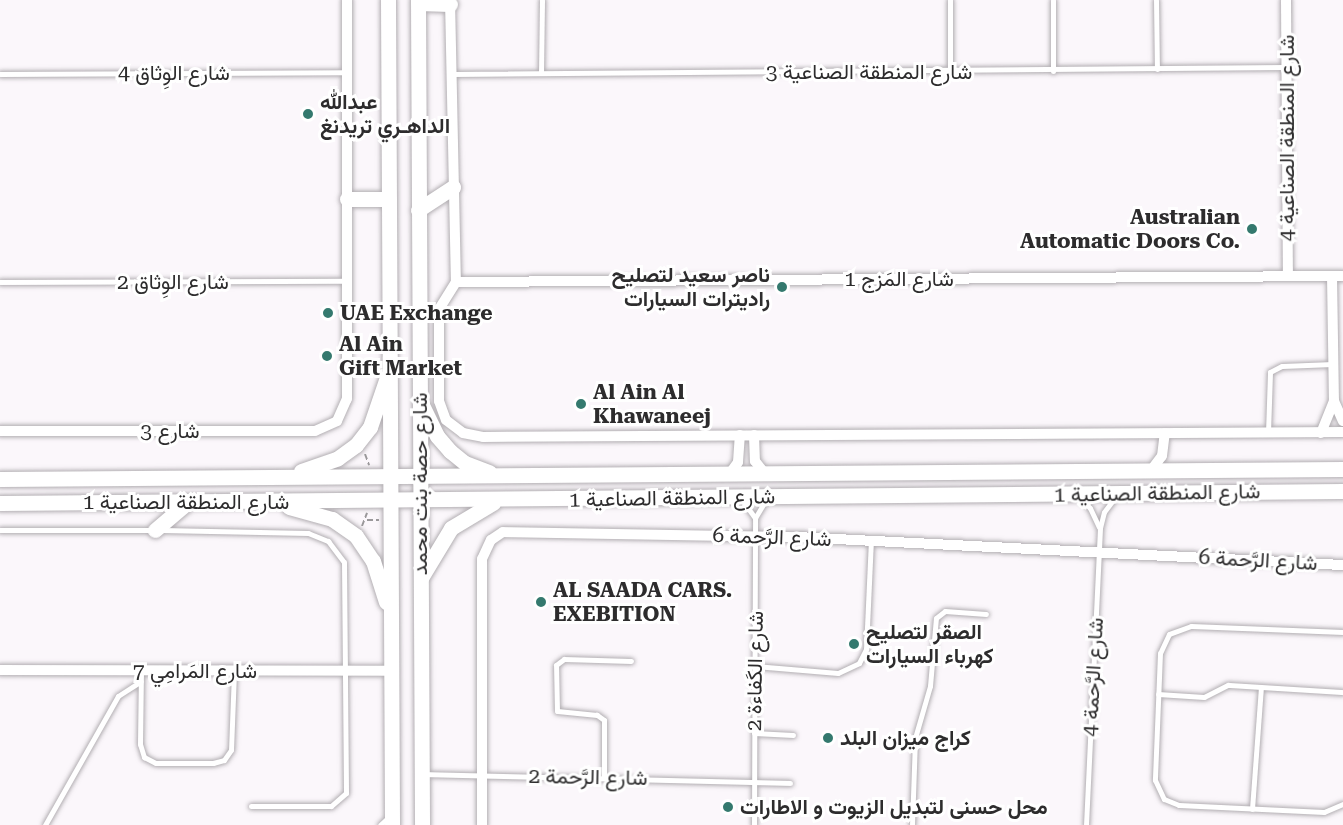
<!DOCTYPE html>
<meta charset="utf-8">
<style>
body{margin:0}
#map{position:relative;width:1343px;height:825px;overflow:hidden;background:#fbf7fb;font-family:"Roboto Serif",Vazirmatn,serif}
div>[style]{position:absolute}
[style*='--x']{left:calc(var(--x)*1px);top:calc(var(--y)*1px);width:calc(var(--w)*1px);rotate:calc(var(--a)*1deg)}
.path>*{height:2px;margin-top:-1px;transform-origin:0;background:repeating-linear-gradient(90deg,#9a989a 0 6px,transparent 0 9px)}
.roads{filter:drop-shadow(0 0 2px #b2aeb2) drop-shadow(0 0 2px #b2aeb2)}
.lane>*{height:5px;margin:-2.5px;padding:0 2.5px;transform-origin:2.5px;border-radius:2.5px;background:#fff}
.street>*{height:10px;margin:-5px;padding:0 5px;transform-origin:5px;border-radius:5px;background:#fff}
.secondary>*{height:15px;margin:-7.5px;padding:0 7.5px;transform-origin:7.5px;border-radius:7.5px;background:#fff}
.dots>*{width:16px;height:16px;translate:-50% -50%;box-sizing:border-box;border:3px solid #fff;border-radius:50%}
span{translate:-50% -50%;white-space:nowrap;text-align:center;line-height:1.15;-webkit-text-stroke:6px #fff;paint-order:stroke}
.street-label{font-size:21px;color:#2d2c2d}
.poi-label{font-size:21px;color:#2d2c2d;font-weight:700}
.left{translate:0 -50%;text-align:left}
.right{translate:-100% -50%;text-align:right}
</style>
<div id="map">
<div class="path">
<i style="--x:365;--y:454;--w:12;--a:70"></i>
<i style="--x:367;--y:520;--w:12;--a:0"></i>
<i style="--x:362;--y:526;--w:14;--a:-69"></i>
</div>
<div class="roads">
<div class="lane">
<i style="--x:950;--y:0;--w:72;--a:90"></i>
<i style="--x:1156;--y:0;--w:69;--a:89.2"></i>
<i style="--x:1053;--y:71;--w:71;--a:-90"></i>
<i style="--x:541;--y:73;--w:73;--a:-89.2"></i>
<i style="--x:0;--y:74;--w:346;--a:-0.3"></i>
<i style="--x:453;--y:74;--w:833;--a:-0.48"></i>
<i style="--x:0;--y:282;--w:347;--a:-0.2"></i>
<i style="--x:1268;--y:433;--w:61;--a:-88.1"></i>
<i style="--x:1270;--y:372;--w:13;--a:-27"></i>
<i style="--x:1282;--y:366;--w:51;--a:-2.2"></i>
<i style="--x:1080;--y:498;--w:14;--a:45"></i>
<i style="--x:1090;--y:508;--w:21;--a:65"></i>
<i style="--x:742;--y:500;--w:22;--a:54"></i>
<i style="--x:0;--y:530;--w:153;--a:0"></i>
<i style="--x:162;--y:530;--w:146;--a:1.2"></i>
<i style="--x:308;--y:533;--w:22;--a:22"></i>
<i style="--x:328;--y:541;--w:26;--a:53"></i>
<i style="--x:344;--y:562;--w:231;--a:89.5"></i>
<i style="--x:346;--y:793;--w:20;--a:139"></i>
<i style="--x:331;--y:806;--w:80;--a:180"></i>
<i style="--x:1343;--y:632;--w:152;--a:-177.7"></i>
<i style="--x:1191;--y:626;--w:23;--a:160"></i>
<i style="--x:1169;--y:634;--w:21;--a:115"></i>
<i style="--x:1160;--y:653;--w:127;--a:92.3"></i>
<i style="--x:1155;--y:780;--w:21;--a:65"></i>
<i style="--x:1164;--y:799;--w:16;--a:22"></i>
<i style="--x:1179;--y:805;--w:145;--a:2.8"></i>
<i style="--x:1324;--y:812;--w:21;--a:-23"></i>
<i style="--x:755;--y:666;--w:83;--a:4.8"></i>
<i style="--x:838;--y:673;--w:23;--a:-25"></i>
<i style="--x:859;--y:663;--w:16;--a:-63"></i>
<i style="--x:866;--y:649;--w:109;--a:-87.4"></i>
<i style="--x:141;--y:671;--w:73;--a:90.8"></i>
<i style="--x:140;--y:744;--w:14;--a:73"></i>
<i style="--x:144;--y:757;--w:13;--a:27"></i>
<i style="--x:156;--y:763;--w:57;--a:0"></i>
<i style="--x:213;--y:763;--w:11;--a:-15"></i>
<i style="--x:224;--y:760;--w:12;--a:-55"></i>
<i style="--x:231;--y:750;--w:79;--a:-87.8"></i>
<i style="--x:1158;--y:694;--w:46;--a:3.7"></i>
<i style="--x:1204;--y:697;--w:27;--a:-27"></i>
<i style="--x:1228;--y:685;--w:115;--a:3.5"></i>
<i style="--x:754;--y:733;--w:39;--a:3"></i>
<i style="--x:423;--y:774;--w:367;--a:1.4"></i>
<i style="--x:604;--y:777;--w:57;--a:-90"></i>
<i style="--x:604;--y:720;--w:9;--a:-144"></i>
<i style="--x:597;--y:715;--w:40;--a:-174.3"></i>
<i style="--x:557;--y:711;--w:46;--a:-91.2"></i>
<i style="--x:556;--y:665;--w:10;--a:-37"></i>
<i style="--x:564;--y:659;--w:67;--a:1.7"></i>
<i style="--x:1252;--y:809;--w:122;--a:-85.8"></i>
<i style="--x:45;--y:825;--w:148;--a:-60.5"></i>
<i style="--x:118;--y:696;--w:27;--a:-33"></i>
<i style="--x:380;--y:825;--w:12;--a:-42"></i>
<i style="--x:754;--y:825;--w:307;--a:-89.8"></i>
<i style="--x:755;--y:518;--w:21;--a:-59"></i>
<i style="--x:912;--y:825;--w:87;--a:-88"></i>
<i style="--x:915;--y:738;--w:54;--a:-73.9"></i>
<i style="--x:930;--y:686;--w:68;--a:-85"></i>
<i style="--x:936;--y:618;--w:11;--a:-38"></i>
<i style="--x:945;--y:611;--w:41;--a:4.2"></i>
<i style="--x:1086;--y:825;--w:297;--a:-87.3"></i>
<i style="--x:1100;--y:528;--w:16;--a:-76"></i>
<i style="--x:1104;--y:512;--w:20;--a:-53"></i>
</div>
<div class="street">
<i style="--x:450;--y:0;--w:282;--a:88.8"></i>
<i style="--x:456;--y:282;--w:32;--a:122"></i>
<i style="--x:439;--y:309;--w:92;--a:90"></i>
<i style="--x:439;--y:401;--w:20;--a:70"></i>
<i style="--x:446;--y:420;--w:21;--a:37"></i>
<i style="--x:463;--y:433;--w:20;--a:11"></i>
<i style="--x:483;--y:437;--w:860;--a:-0.33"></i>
<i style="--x:1286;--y:0;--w:276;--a:89.6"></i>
<i style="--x:1332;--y:276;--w:125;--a:89.1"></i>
<i style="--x:1334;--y:401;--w:22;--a:66"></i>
<i style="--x:456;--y:282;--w:887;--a:-0.39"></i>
<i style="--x:0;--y:431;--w:315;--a:0"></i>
<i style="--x:315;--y:431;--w:24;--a:-24"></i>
<i style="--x:337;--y:421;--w:24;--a:-66"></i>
<i style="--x:347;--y:399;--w:399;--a:-90"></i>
<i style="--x:1321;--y:433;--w:35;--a:-68"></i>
<i style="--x:754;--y:435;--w:26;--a:88"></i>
<i style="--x:755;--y:461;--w:18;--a:52"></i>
<i style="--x:1149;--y:473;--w:21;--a:-53"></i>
<i style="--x:1162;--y:456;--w:23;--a:-83"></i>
<i style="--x:728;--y:476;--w:17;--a:-54"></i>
<i style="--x:738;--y:462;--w:27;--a:-86"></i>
<i style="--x:0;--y:670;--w:391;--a:0.1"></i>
<i style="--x:482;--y:825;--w:266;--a:-90"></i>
<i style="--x:482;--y:559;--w:21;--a:-65"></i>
<i style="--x:491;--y:540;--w:14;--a:-34"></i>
<i style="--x:503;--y:532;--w:294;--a:1"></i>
<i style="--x:797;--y:537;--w:547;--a:2.94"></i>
</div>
<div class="secondary">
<i style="--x:388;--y:0;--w:825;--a:89.72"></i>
<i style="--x:418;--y:0;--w:825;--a:89.72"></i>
<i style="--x:418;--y:3;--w:32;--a:2"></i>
<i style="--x:347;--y:199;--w:42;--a:0"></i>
<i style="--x:418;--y:210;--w:42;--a:-33.3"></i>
<i style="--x:423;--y:407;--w:32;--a:64"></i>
<i style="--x:437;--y:436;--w:20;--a:49"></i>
<i style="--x:450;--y:451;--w:19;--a:39"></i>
<i style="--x:465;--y:463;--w:26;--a:21"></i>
<i style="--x:301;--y:471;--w:39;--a:-19"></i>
<i style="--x:338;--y:458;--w:22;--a:-36"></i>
<i style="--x:356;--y:445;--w:23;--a:-52"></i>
<i style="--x:370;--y:427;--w:53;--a:-71.2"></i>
<i style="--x:0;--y:479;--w:1343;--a:-0.43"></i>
<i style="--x:0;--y:503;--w:1343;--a:-0.51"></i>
<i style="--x:289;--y:507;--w:45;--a:15.6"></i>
<i style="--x:332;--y:519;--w:29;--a:35"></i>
<i style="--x:356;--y:536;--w:30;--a:56"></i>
<i style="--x:373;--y:561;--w:43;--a:72.4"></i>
<i style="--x:155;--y:530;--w:43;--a:-40.3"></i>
<i style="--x:421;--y:578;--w:58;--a:-59"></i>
<i style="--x:451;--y:528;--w:49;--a:-30.8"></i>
</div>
</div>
<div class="dots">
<i style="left:308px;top:114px;background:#34796e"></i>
<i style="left:1252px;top:229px;background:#34796e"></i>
<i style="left:782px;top:287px;background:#34796e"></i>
<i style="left:328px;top:313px;background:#34796e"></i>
<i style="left:327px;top:356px;background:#34796e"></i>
<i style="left:581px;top:404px;background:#34796e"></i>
<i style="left:541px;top:602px;background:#34796e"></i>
<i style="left:854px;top:644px;background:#34796e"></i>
<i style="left:828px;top:738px;background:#34796e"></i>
<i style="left:728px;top:807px;background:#34796e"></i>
</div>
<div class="street-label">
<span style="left:869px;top:72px">شارع المنطقة الصناعية 3</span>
<span style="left:174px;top:73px">شارع الوِثاق 4</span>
<span style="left:1287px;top:138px;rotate:-90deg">شارع المنطقة الصناعية 4</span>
<span style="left:899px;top:279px">شارع المَزج 1</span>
<span style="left:173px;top:282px">شارع الوِثاق 2</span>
<span style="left:170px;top:431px">شارع 3</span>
<span style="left:420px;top:484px;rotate:-90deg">شارع حصة بنت محمد</span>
<span style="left:1157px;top:493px;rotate:-1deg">شارع المنطقة الصناعية 1</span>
<span style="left:672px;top:498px;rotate:-1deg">شارع المنطقة الصناعية 1</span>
<span style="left:186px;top:502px">شارع المنطقة الصناعية 1</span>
<span style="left:772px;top:537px;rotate:2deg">شارع الرَّحمة 6</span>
<span style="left:1258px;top:560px;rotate:3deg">شارع الرَّحمة 6</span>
<span style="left:195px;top:671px">شارع المَرامِي 7</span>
<span style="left:755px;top:671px;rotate:-89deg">شارع الكَفاءة 2</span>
<span style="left:1093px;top:677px;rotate:-87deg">شارع الرَّحمة 4</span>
<span style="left:588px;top:777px;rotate:1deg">شارع الرَّحمة 2</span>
</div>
<div class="poi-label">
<span class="left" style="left:320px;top:114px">عبدالله<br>الداهـري تريدنغ</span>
<span class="right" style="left:1240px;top:229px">Australian<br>Automatic Doors Co.</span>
<span class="right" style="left:770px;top:287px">ناصر سعيد لتصليح<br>راديترات السيارات</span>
<span class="left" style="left:340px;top:313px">UAE Exchange</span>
<span class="left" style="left:339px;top:356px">Al Ain<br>Gift Market</span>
<span class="left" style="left:593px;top:404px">Al Ain Al<br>Khawaneej</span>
<span class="left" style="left:553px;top:602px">AL SAADA CARS.<br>EXEBITION</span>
<span class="left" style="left:866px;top:644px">الصقر لتصليح<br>كهرباء السيارات</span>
<span class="left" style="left:840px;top:738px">كراج ميزان البلد</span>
<span class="left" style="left:740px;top:807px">محل حسنى لتبديل الزيوت و الاطارات</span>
</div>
</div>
